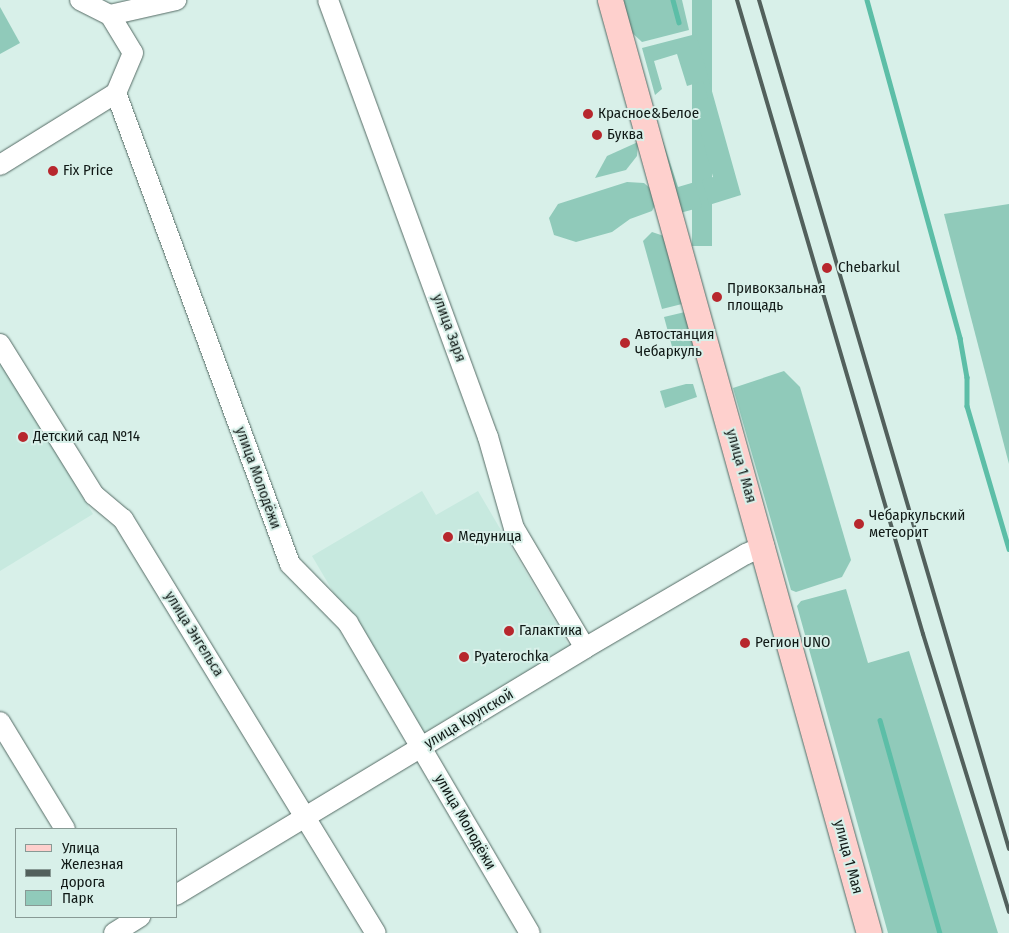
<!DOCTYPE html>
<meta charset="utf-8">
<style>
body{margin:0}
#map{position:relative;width:1009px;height:933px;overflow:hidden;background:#d8f0e9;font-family:"Fira Sans Condensed",sans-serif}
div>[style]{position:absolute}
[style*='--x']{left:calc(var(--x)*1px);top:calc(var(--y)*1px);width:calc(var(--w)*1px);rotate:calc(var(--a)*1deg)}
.built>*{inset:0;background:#c7e9df}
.green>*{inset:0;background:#90caba;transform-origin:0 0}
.stream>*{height:4.5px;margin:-2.25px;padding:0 2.25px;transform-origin:2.25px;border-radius:2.25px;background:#5cbea7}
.roads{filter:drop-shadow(0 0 1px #556b65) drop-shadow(0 0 1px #556b65)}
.minor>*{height:20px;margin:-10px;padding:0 10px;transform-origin:10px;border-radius:10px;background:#fff}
.major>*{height:25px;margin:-12.5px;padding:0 12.5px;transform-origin:12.5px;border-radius:12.5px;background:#fed0cd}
.rail>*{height:4px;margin:-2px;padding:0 2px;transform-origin:2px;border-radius:2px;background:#52605c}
.dots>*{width:14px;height:14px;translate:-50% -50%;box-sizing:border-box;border:2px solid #d8f0e9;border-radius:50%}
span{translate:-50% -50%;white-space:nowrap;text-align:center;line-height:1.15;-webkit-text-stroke:4px #d8f0e9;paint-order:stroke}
.poi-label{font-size:15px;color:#101916}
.left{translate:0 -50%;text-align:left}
.street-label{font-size:15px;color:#101916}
.legend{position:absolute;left:15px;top:828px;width:162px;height:90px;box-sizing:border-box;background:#d8f0e9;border:1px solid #889a95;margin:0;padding:6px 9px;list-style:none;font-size:15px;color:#101916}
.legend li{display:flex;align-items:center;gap:10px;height:25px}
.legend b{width:25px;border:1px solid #889a95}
</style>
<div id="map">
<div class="built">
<i style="clip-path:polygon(0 361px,93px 514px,0 571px)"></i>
<i style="clip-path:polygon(422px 491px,436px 515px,478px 491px,569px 646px,418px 736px,312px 556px)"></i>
</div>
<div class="green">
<i style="clip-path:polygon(621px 0,682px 0,689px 30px,642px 42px,628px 29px)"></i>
<i style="left:692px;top:0;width:20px;height:246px"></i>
<i style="clip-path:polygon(0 7px,20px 43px,0 54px)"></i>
<i style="clip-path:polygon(696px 34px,741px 195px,709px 205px,702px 180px,713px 177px,692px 102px,708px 98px,703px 81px,687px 86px,677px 54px,654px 61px,662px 89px,655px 95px,642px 48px)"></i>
<i style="clip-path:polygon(661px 135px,678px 187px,695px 182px,702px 207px,680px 213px)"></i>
<i style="clip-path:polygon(638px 142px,637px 156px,626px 170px,595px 178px,607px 156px)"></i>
<i style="clip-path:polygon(627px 182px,644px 183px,652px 190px,655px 205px,652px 211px,630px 219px,612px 232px,576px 242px,554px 235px,549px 218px,558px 204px)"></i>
<i style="clip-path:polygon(1009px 204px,1009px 464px,944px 214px)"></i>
<i style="clip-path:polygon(652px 232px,664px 236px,682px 304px,662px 309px,643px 241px)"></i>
<i style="clip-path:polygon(685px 312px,695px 348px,692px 353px,679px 357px,674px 354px,664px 317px)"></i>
<i style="clip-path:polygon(784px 371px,800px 387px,851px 560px,842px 577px,796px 592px,791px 590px,733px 388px)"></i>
<i style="clip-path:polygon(686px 384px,693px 384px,697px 397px,665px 408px,660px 391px)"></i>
<i style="clip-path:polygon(846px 589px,868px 663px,909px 651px,998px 933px,888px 933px,797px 606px,801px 601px)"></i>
</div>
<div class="stream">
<i style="--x:673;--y:0;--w:23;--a:75"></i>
<i style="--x:867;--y:0;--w:351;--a:74.6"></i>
<i style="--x:960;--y:338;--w:40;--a:80"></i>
<i style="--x:967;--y:377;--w:29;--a:90"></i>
<i style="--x:967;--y:406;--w:149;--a:73.6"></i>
<i style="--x:880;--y:720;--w:221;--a:74.3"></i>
</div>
<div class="roads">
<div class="minor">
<i style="--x:80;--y:0;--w:34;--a:27"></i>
<i style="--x:110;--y:15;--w:44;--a:58.8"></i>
<i style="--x:133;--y:53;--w:43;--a:113"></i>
<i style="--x:116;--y:93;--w:502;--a:69.72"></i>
<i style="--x:290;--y:564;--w:83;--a:45.5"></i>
<i style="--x:348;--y:623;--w:359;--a:59.6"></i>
<i style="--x:328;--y:0;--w:465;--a:69.9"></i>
<i style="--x:488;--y:437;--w:95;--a:74.1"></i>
<i style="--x:514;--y:528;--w:139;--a:59.4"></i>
<i style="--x:110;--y:15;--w:68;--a:-12.8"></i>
<i style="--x:0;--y:165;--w:137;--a:-31.8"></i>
<i style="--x:0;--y:344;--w:178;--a:58.1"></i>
<i style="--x:94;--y:495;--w:38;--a:40"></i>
<i style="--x:123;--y:519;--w:485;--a:58.6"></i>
<i style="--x:0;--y:722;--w:125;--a:58.7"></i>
<i style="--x:176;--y:895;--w:478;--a:-31.1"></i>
<i style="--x:585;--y:648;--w:186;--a:-30.3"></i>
<i style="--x:746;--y:554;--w:20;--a:-24"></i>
<i style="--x:114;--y:933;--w:31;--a:-32"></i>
</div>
<div class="major">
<i style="--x:610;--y:0;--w:968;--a:74.49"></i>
</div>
</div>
<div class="rail">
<i style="--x:737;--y:0;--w:661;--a:73.65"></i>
<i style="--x:923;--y:634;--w:291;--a:72.8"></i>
<i style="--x:759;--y:0;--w:885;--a:73.59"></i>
</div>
<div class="dots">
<i style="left:588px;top:114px;background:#b7272d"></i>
<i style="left:597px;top:135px;background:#b7272d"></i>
<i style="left:53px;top:171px;background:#b7272d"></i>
<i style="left:827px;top:268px;background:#b7272d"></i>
<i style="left:717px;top:297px;background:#b7272d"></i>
<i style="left:625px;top:343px;background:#b7272d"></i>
<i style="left:23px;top:437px;background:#b7272d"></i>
<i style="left:859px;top:524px;background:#b7272d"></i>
<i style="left:448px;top:537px;background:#b7272d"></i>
<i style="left:509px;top:631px;background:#b7272d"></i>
<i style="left:745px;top:643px;background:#b7272d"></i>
<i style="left:464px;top:657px;background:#b7272d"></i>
</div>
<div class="poi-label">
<span class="left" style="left:598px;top:114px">Красное&amp;Белое</span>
<span class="left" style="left:607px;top:135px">Буква</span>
<span class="left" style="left:63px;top:171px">Fix Price</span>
<span class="left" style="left:838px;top:268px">Chebarkul</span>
<span class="left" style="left:727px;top:297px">Привокзальная<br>площадь</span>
<span class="left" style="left:635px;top:343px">Автостанция<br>Чебаркуль</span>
<span class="left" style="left:33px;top:437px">Детский сад №14</span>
<span class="left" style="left:869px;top:524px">Чебаркульский<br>метеорит</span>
<span class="left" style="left:458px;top:537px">Медуница</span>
<span class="left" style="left:519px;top:631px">Галактика</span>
<span class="left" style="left:755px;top:643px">Регион UNO</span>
<span class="left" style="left:474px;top:657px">Pyaterochka</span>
</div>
<div class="street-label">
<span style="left:449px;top:328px;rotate:70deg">улица Заря</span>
<span style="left:741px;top:466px;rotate:74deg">улица 1 Мая</span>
<span style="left:258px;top:478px;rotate:70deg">улица Молодёжи</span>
<span style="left:194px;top:634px;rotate:58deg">улица Энгельса</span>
<span style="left:469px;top:719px;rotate:-31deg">улица Крупской</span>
<span style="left:465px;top:822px;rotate:60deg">улица Молодёжи</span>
<span style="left:848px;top:857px;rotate:75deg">улица 1 Мая</span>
</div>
<ul class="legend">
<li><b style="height:6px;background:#fed0cd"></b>Улица</li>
<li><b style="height:6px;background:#52605c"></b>Железная дорога</li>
<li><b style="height:14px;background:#90caba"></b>Парк</li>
</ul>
</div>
